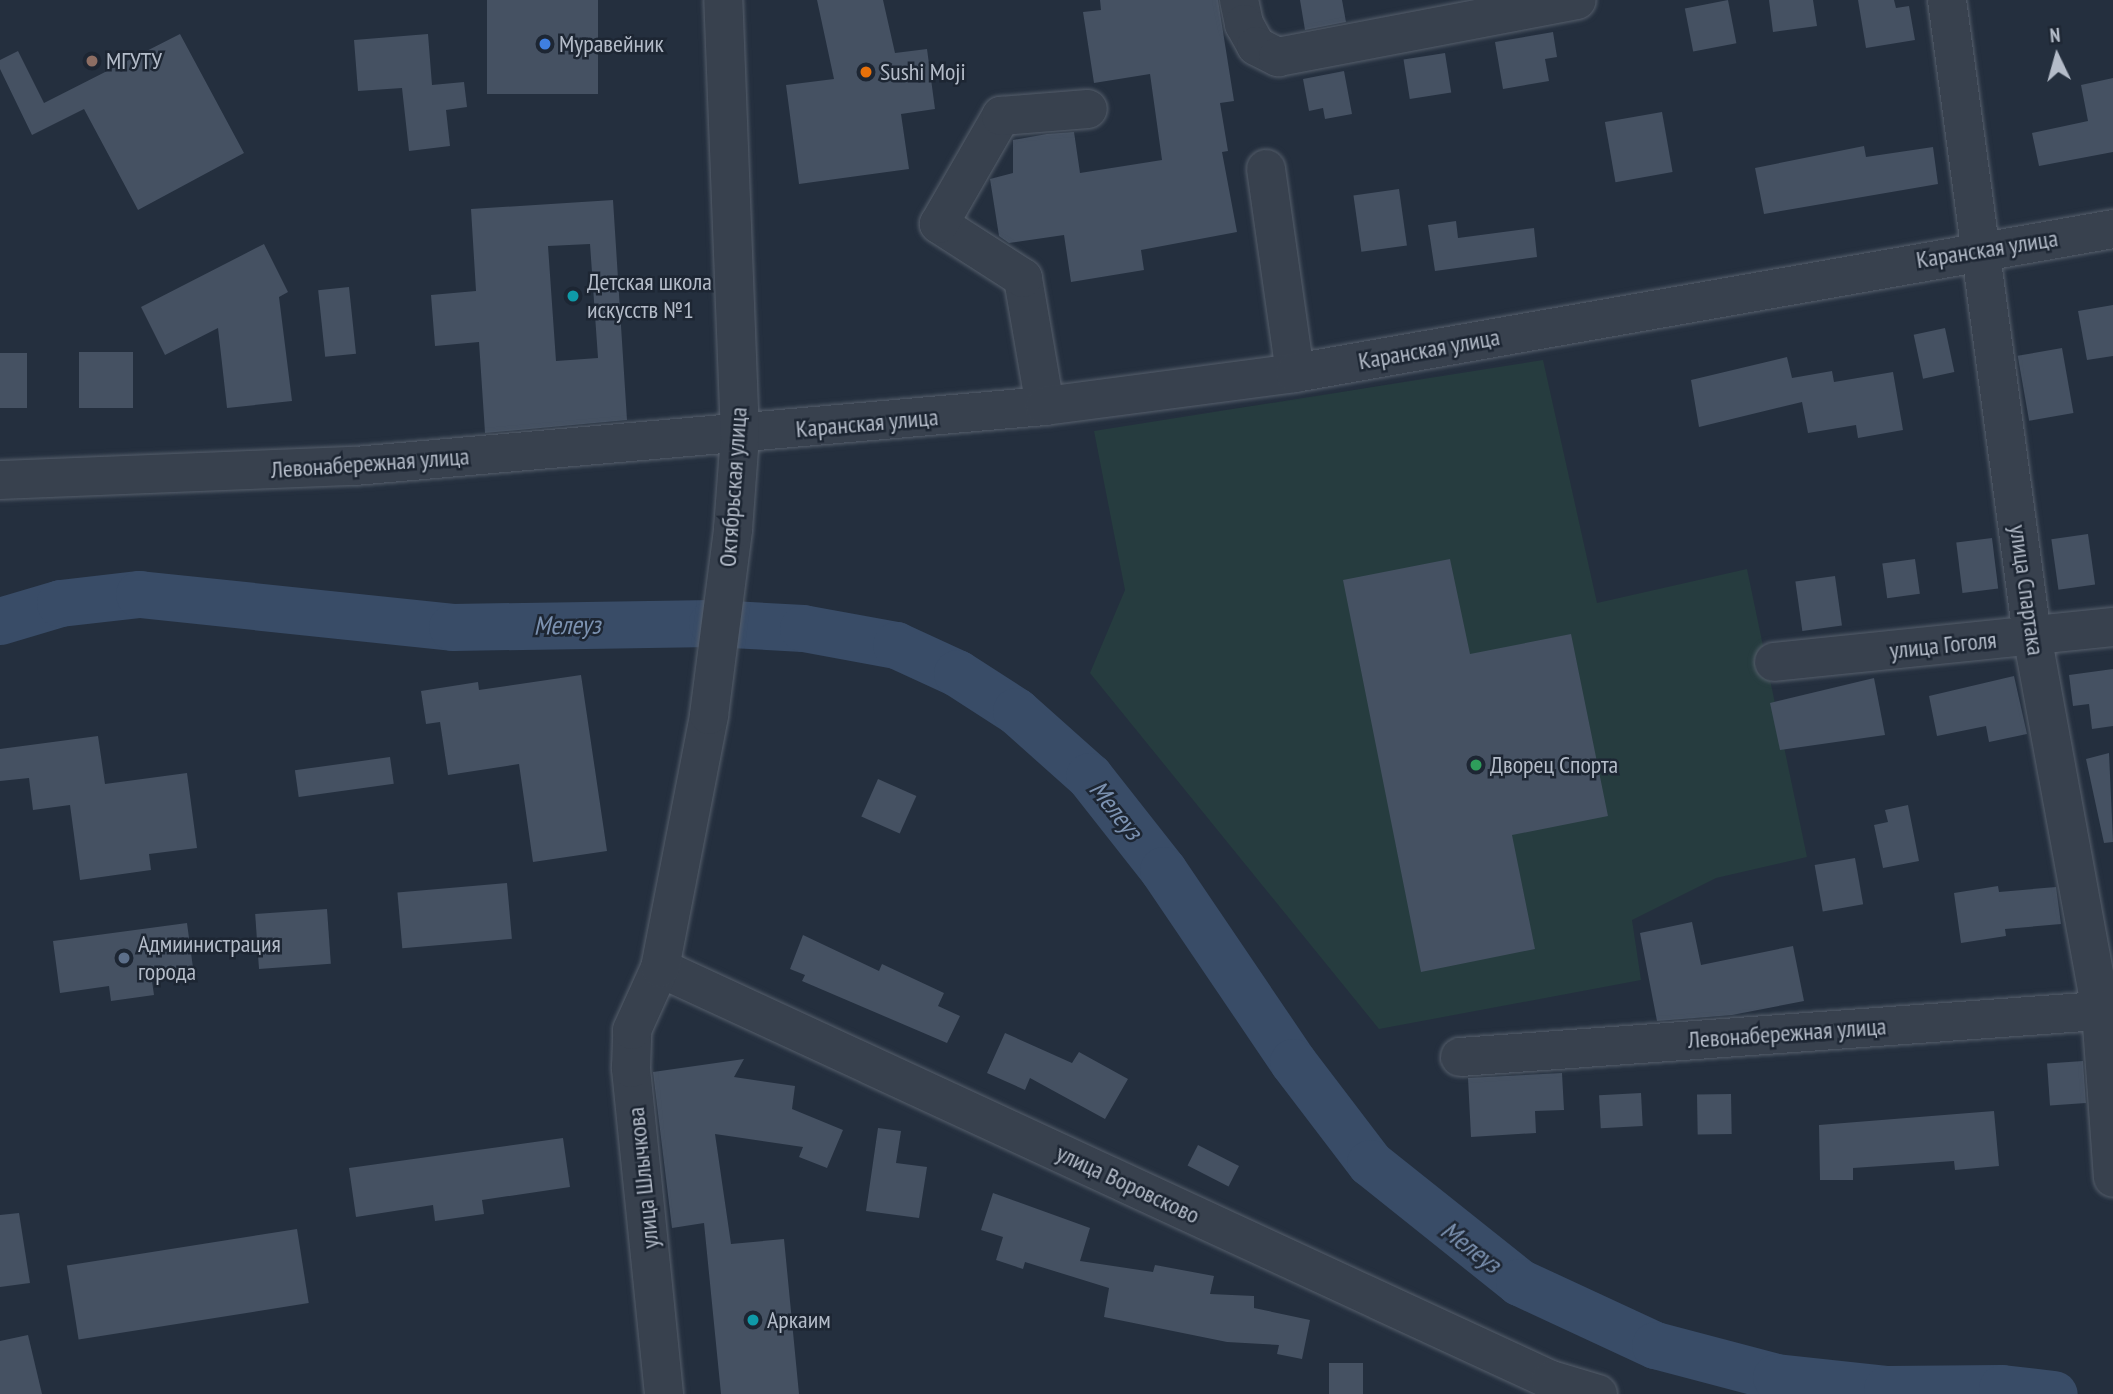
<!DOCTYPE html>
<meta charset="utf-8">
<style>
body{margin:0}
#map{position:relative;width:2113px;height:1394px;overflow:hidden;background:#242f3e;font-family:"PT Sans Narrow",sans-serif}
div>[style]{position:absolute}
[style*='--x']{left:calc(var(--x)*1px);top:calc(var(--y)*1px);width:calc(var(--w)*1px);rotate:calc(var(--a)*1deg)}
.green>*{inset:0;background:#263c3f}
.river>*{height:47px;margin:-23.5px;padding:0 23.5px;transform-origin:23.5px;border-radius:23.5px;background:#394c67}
.building>*{inset:0;background:#455162;transform-origin:0 0}
.roads{filter:drop-shadow(0 0 2px #565f6c) drop-shadow(0 0 2px #565f6c)}
.minor>*{height:38px;margin:-19px;padding:0 19px;transform-origin:19px;border-radius:19px;background:#38414e}
.dots>*{width:19px;height:19px;translate:-50% -50%;box-sizing:border-box;border:4px solid #1d2633;border-radius:50%}
span{translate:-50% -50%;white-space:nowrap;text-align:center;line-height:1.15;-webkit-text-stroke:5px #1d2633;paint-order:stroke}
.poi-label{font-size:24px;color:#b4bcc9}
.left{translate:0 -50%;text-align:left}
.street-label{font-size:24px;color:#b4bcc9}
.water-label{font-size:26px;color:#7c92b1;font-style:italic}
.north{position:absolute;left:2022px;top:21px;width:70px;height:70px;-webkit-text-stroke:5px #1d2633;paint-order:stroke;rotate:355deg;font-size:19px;font-weight:700;line-height:28px;text-align:center;color:#b4bcc9}
.north::after{content:'';display:block;margin:auto;width:24px;height:32px;background:#b4bcc9;clip-path:polygon(50% 0,100% 100%,50% 72%,0 100%)}
</style>
<div id="map">
<div class="green">
<i style="clip-path:polygon(1543px 360px,1597px 603px,1747px 569px,1807px 857px,1716px 878px,1632px 920px,1641px 980px,1379px 1029px,1090px 673px,1125px 590px,1094px 431px)"></i>
</div>
<div class="river">
<i style="--x:0;--y:621;--w:63;--a:-16.7"></i>
<i style="--x:60;--y:603;--w:80;--a:-6.5"></i>
<i style="--x:139;--y:594;--w:315;--a:6"></i>
<i style="--x:452;--y:627;--w:260;--a:-0.9"></i>
<i style="--x:712;--y:623;--w:91;--a:3.1"></i>
<i style="--x:803;--y:628;--w:95;--a:10.4"></i>
<i style="--x:896;--y:645;--w:67;--a:24.7"></i>
<i style="--x:957;--y:673;--w:70;--a:32.8"></i>
<i style="--x:1016;--y:711;--w:98;--a:41.7"></i>
<i style="--x:1089;--y:776;--w:120;--a:51.8"></i>
<i style="--x:1163;--y:870;--w:232;--a:55.9"></i>
<i style="--x:1293;--y:1062;--w:127;--a:52.7"></i>
<i style="--x:1370;--y:1163;--w:191;--a:38.6"></i>
<i style="--x:1519;--y:1282;--w:150;--a:24.9"></i>
<i style="--x:1655;--y:1345;--w:125;--a:14.8"></i>
<i style="--x:1776;--y:1377;--w:112;--a:6.2"></i>
<i style="--x:1887;--y:1389;--w:115;--a:-0.5"></i>
<i style="--x:2002;--y:1388;--w:52;--a:6.6"></i>
</div>
<div class="building">
<i style="left:487px;top:0;width:111px;height:94px"></i>
<i style="clip-path:polygon(817px 0,883px 0,895px 53px,927px 49px,935px 109px,901px 114px,909px 169px,799px 184px,786px 85px,834px 79px)"></i>
<i style="clip-path:polygon(1100px 0,1218px 0,1234px 101px,1220px 103px,1228px 151px,1222px 152px,1237px 232px,1141px 250px,1144px 270px,1071px 282px,1064px 235px,1009px 243px,999px 236px,990px 179px,1013px 173px,1013px 140px,1047px 134px,1074px 132px,1080px 173px,1162px 160px,1150px 74px,1094px 83px,1083px 12px,1101px 10px)"></i>
<i style="clip-path:polygon(1300px 0,1342px 0,1346px 22px,1305px 30px)"></i>
<i style="left:1728px;top:0;width:44px;height:44px;rotate:79deg"></i>
<i style="clip-path:polygon(1769px 0,1813px 0,1817px 26px,1773px 32px)"></i>
<i style="clip-path:polygon(1858px 0,1894px 0,1896px 8px,1909px 6px,1915px 40px,1866px 48px)"></i>
<i style="clip-path:polygon(1553px 32px,1557px 57px,1545px 59px,1549px 81px,1503px 89px,1495px 42px)"></i>
<i style="clip-path:polygon(180px 34px,244px 153px,138px 210px,84px 109px,32px 135px,0 69px,0 60px,18px 51px,44px 103px)"></i>
<i style="clip-path:polygon(428px 34px,432px 85px,464px 82px,467px 107px,446px 110px,450px 146px,409px 151px,402px 88px,358px 91px,354px 40px)"></i>
<i style="left:1445px;top:53px;width:40px;height:42px;rotate:81deg"></i>
<i style="clip-path:polygon(1344px 71px,1352px 114px,1325px 119px,1323px 108px,1309px 111px,1303px 79px)"></i>
<i style="clip-path:polygon(2113px 78px,2113px 152px,2039px 166px,2032px 133px,2088px 121px,2081px 85px)"></i>
<i style="left:1662px;top:112px;width:61px;height:58px;rotate:80deg"></i>
<i style="clip-path:polygon(1864px 146px,1866px 157px,1933px 147px,1938px 184px,1764px 214px,1755px 168px)"></i>
<i style="left:1399px;top:189px;width:57px;height:46px;rotate:82deg"></i>
<i style="clip-path:polygon(evenodd,613px 200px,627px 420px,485px 433px,479px 342px,435px 346px,431px 295px,476px 291px,471px 209px,613px 200px,590px 244px,598px 358px,556px 361px,548px 246px,590px 244px)"></i>
<i style="clip-path:polygon(1456px 221px,1458px 238px,1534px 228px,1537px 257px,1435px 271px,1428px 225px)"></i>
<i style="clip-path:polygon(264px 244px,288px 292px,279px 297px,292px 401px,227px 408px,218px 328px,165px 355px,141px 307px)"></i>
<i style="left:349px;top:287px;width:67px;height:31px;rotate:84deg"></i>
<i style="clip-path:polygon(2113px 305px,2113px 356px,2087px 360px,2078px 311px)"></i>
<i style="left:1945px;top:328px;width:45px;height:32px;rotate:78deg"></i>
<i style="left:2062px;top:348px;width:66px;height:45px;rotate:80deg"></i>
<i style="left:133px;top:352px;width:56px;height:54px;rotate:90deg"></i>
<i style="left:0;top:353px;width:27px;height:55px"></i>
<i style="clip-path:polygon(1787px 357px,1792px 378px,1832px 371px,1834px 382px,1893px 372px,1903px 430px,1858px 438px,1856px 425px,1808px 433px,1802px 402px,1699px 427px,1691px 380px)"></i>
<i style="left:2088px;top:534px;width:51px;height:37px;rotate:82deg"></i>
<i style="left:1992px;top:538px;width:51px;height:36px;rotate:83deg"></i>
<i style="clip-path:polygon(1450px 559px,1470px 654px,1571px 634px,1608px 816px,1512px 835px,1535px 949px,1421px 972px,1343px 580px)"></i>
<i style="left:1915px;top:559px;width:35px;height:33px;rotate:82deg"></i>
<i style="left:1835px;top:576px;width:50px;height:40px;rotate:82deg"></i>
<i style="clip-path:polygon(2113px 669px,2113px 726px,2092px 729px,2089px 704px,2073px 706px,2069px 675px)"></i>
<i style="clip-path:polygon(581px 675px,607px 851px,533px 862px,519px 764px,448px 775px,440px 722px,426px 724px,421px 691px,478px 682px,479px 690px)"></i>
<i style="clip-path:polygon(2014px 676px,2027px 734px,1989px 742px,1986px 726px,1937px 736px,1929px 696px)"></i>
<i style="clip-path:polygon(1874px 678px,1885px 735px,1780px 750px,1770px 703px)"></i>
<i style="clip-path:polygon(98px 736px,105px 784px,187px 773px,197px 848px,149px 854px,151px 870px,80px 880px,70px 805px,33px 810px,29px 778px,0 781px,0 749px)"></i>
<i style="clip-path:polygon(2109px 753px,2113px 842px,2104px 843px,2086px 759px)"></i>
<i style="left:390px;top:757px;width:27px;height:96px;rotate:82deg"></i>
<i style="left:878px;top:779px;width:42px;height:41px;rotate:24deg"></i>
<i style="clip-path:polygon(1908px 805px,1919px 861px,1883px 868px,1874px 825px,1888px 822px,1885px 810px)"></i>
<i style="left:1855px;top:858px;width:47px;height:41px;rotate:80deg"></i>
<i style="left:507px;top:883px;width:56px;height:110px;rotate:85deg"></i>
<i style="clip-path:polygon(1998px 886px,1999px 892px,2056px 887px,2061px 924px,2005px 929px,2006px 936px,1961px 943px,1954px 893px)"></i>
<i style="left:327px;top:909px;width:55px;height:72px;rotate:86deg"></i>
<i style="clip-path:polygon(1692px 922px,1701px 965px,1793px 946px,1804px 1001px,1732px 1015px,1657px 1021px,1640px 933px)"></i>
<i style="clip-path:polygon(187px 923px,194px 975px,152px 981px,154px 995px,111px 1001px,109px 986px,60px 993px,53px 941px)"></i>
<i style="clip-path:polygon(803px 935px,879px 971px,882px 964px,944px 993px,938px 1006px,960px 1016px,947px 1043px,802px 981px,805px 975px,790px 969px)"></i>
<i style="clip-path:polygon(1005px 1033px,1072px 1063px,1079px 1052px,1128px 1079px,1105px 1119px,1030px 1078px,1025px 1090px,987px 1073px)"></i>
<i style="clip-path:polygon(744px 1059px,734px 1077px,795px 1086px,792px 1109px,843px 1130px,827px 1168px,799px 1157px,803px 1147px,715px 1134px,731px 1244px,784px 1239px,799px 1394px,721px 1394px,704px 1223px,672px 1228px,653px 1072px)"></i>
<i style="left:2083px;top:1061px;width:42px;height:36px;rotate:86deg"></i>
<i style="clip-path:polygon(1562px 1073px,1564px 1110px,1535px 1111px,1536px 1133px,1471px 1137px,1468px 1078px)"></i>
<i style="left:1641px;top:1093px;width:33px;height:42px;rotate:87deg"></i>
<i style="left:1731px;top:1094px;width:40px;height:34px;rotate:89deg"></i>
<i style="clip-path:polygon(1994px 1111px,1999px 1166px,1955px 1170px,1954px 1161px,1853px 1168px,1853px 1180px,1820px 1180px,1819px 1125px)"></i>
<i style="clip-path:polygon(878px 1128px,901px 1131px,896px 1163px,927px 1167px,919px 1218px,866px 1211px)"></i>
<i style="clip-path:polygon(563px 1138px,570px 1187px,482px 1200px,484px 1214px,435px 1221px,433px 1205px,356px 1217px,349px 1168px)"></i>
<i style="left:1198px;top:1145px;width:46px;height:23px;rotate:27deg"></i>
<i style="clip-path:polygon(993px 1193px,1090px 1228px,1080px 1261px,1153px 1272px,1155px 1265px,1214px 1276px,1210px 1294px,1254px 1296px,1254px 1308px,1310px 1320px,1302px 1359px,1277px 1354px,1279px 1345px,1227px 1342px,1104px 1317px,1109px 1288px,1025px 1262px,1023px 1269px,996px 1260px,1003px 1237px,981px 1230px)"></i>
<i style="clip-path:polygon(19px 1213px,30px 1283px,0 1287px,0 1215px)"></i>
<i style="left:297px;top:1229px;width:75px;height:233px;rotate:81deg"></i>
<i style="clip-path:polygon(28px 1335px,42px 1394px,0 1394px,0 1341px)"></i>
<i style="left:1329px;top:1363px;width:34px;height:31px"></i>
</div>
<div class="roads">
<div class="minor">
<i style="--x:1239;--y:0;--w:25;--a:78"></i>
<i style="--x:1244;--y:24;--w:25;--a:61"></i>
<i style="--x:1256;--y:46;--w:25;--a:27"></i>
<i style="--x:1278;--y:57;--w:304;--a:-10.8"></i>
<i style="--x:1947;--y:0;--w:641;--a:82.38"></i>
<i style="--x:2032;--y:635;--w:382;--a:79.6"></i>
<i style="--x:2101;--y:1011;--w:167;--a:85.9"></i>
<i style="--x:1266;--y:169;--w:206;--a:81.9"></i>
<i style="--x:1045;--y:406;--w:130;--a:-99.8"></i>
<i style="--x:1023;--y:278;--w:100;--a:-147.3"></i>
<i style="--x:939;--y:224;--w:125;--a:-60.1"></i>
<i style="--x:1001;--y:116;--w:87;--a:-4.6"></i>
<i style="--x:0;--y:480;--w:355;--a:-2.3"></i>
<i style="--x:355;--y:466;--w:693;--a:-4.97"></i>
<i style="--x:1045;--y:406;--w:252;--a:-7.5"></i>
<i style="--x:1295;--y:373;--w:831;--a:-9.98"></i>
<i style="--x:1774;--y:662;--w:341;--a:-5.9"></i>
<i style="--x:660;--y:968;--w:982;--a:24.82"></i>
<i style="--x:1551;--y:1380;--w:49;--a:16.6"></i>
<i style="--x:1460;--y:1057;--w:655;--a:-4.12"></i>
<i style="--x:664;--y:1394;--w:328;--a:-95.8"></i>
<i style="--x:631;--y:1068;--w:38;--a:-88"></i>
<i style="--x:632;--y:1030;--w:68;--a:-65.7"></i>
<i style="--x:660;--y:968;--w:258;--a:-79"></i>
<i style="--x:709;--y:715;--w:188;--a:-82.6"></i>
<i style="--x:733;--y:529;--w:94;--a:-85.7"></i>
<i style="--x:740;--y:435;--w:435;--a:-92.2"></i>
</div>
</div>
<div class="dots">
<i style="left:545px;top:44px;background:#3f7fe0"></i>
<i style="left:92px;top:61px;background:#8d6e63"></i>
<i style="left:866px;top:72px;background:#e8710a"></i>
<i style="left:573px;top:296px;background:#0f9aa8"></i>
<i style="left:1476px;top:765px;background:#2e9e5b"></i>
<i style="left:124px;top:958px;background:#5c6f8a"></i>
<i style="left:753px;top:1320px;background:#0f9aa8"></i>
</div>
<div class="poi-label">
<span class="left" style="left:559px;top:44px">Муравейник</span>
<span class="left" style="left:106px;top:61px">МГУТУ</span>
<span class="left" style="left:880px;top:72px">Sushi Moji</span>
<span class="left" style="left:587px;top:296px">Детская школа<br>искусств №1</span>
<span class="left" style="left:1490px;top:765px">Дворец Спорта</span>
<span class="left" style="left:138px;top:958px">Адмиинистрация<br>города</span>
<span class="left" style="left:767px;top:1320px">Аркаим</span>
</div>
<div class="street-label">
<span style="left:1987px;top:249px;rotate:-9deg">Каранская улица</span>
<span style="left:1429px;top:349px;rotate:-10deg">Каранская улица</span>
<span style="left:867px;top:423px;rotate:-5deg">Каранская улица</span>
<span style="left:370px;top:463px;rotate:-4deg">Левонабережная улица</span>
<span style="left:733px;top:487px;rotate:-86deg">Октябрьская улица</span>
<span style="left:2027px;top:590px;rotate:82deg">улица Спартака</span>
<span style="left:1943px;top:645px;rotate:-6deg">улица Гоголя</span>
<span style="left:1787px;top:1033px;rotate:-4deg">Левонабережная улица</span>
<span style="left:643px;top:1178px;rotate:-96deg">улица Шлычкова</span>
<span style="left:1128px;top:1184px;rotate:25deg">улица Воровсково</span>
</div>
<div class="water-label">
<span style="left:567px;top:625px;rotate:-1deg">Мелеуз</span>
<span style="left:1116px;top:810px;rotate:51deg">Мелеуз</span>
<span style="left:1471px;top:1247px;rotate:37deg">Мелеуз</span>
</div>
<div class="north">N</div>
</div>
